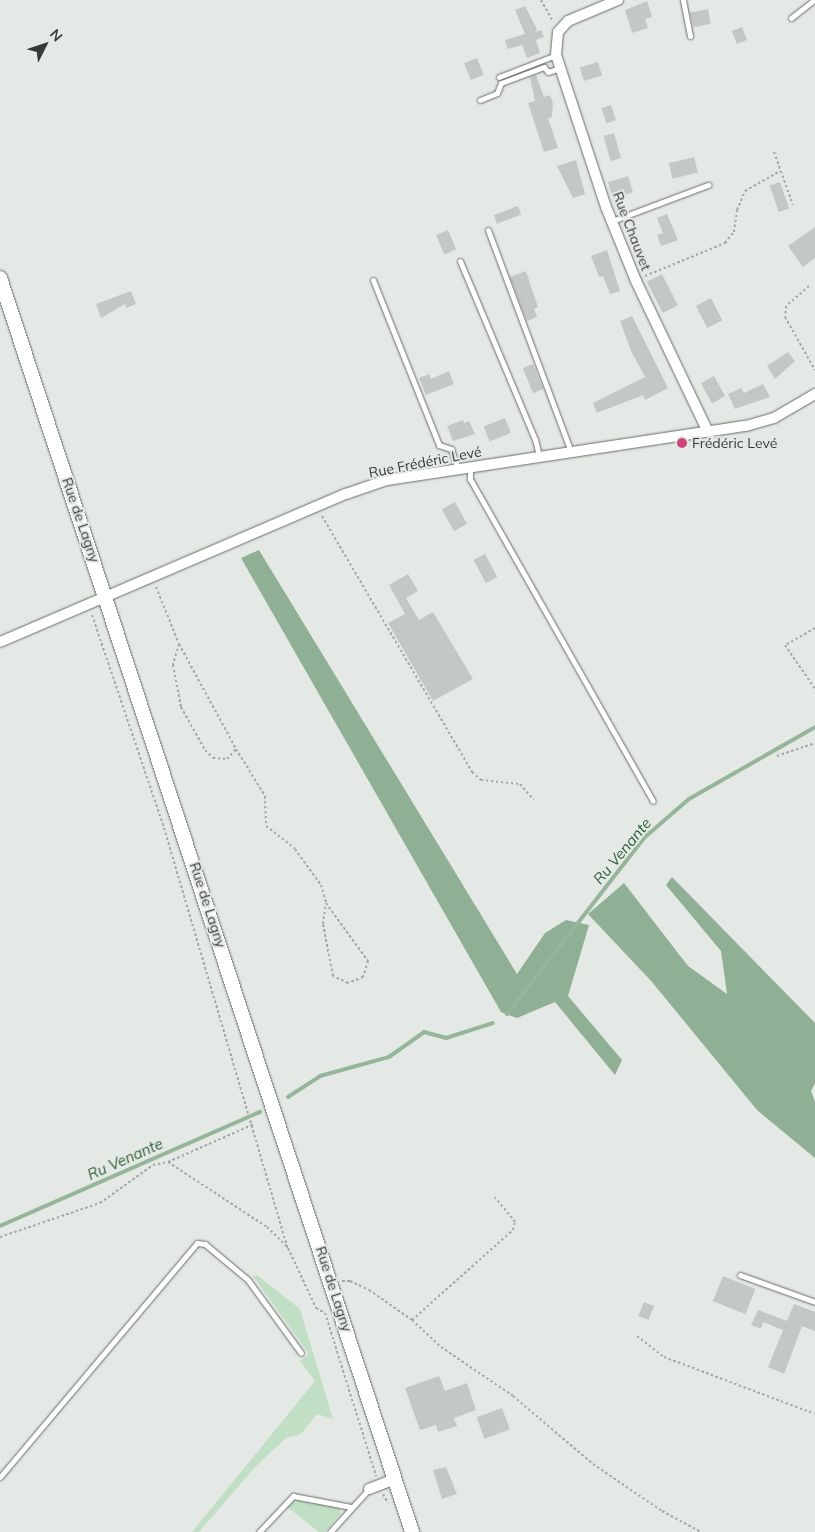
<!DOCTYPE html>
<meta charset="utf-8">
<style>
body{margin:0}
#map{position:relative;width:815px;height:1532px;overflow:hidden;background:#e5e9e5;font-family:Mulish,sans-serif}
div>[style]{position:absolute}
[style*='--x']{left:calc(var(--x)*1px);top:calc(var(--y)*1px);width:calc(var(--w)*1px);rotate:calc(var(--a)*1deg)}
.green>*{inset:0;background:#c0dfc4}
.forest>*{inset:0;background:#8fb094}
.stream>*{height:4px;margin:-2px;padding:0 2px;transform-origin:2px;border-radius:2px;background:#95b69a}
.building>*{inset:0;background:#c4c8c5;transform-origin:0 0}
.path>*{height:2px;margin-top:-1px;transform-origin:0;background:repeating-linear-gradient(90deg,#a4a8a5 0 2.5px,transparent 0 5px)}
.roads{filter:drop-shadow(0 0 1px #686c69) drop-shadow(0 0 1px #686c69)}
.lane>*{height:5px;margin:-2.5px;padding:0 2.5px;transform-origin:2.5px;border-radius:2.5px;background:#fff}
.street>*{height:10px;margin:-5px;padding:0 5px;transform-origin:5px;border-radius:5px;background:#fff}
.secondary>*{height:14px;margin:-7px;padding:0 7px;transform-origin:7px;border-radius:7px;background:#fff}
.dots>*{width:14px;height:14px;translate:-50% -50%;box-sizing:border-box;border:2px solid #e5e9e5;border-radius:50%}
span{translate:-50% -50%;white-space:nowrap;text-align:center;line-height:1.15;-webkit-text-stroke:4px #e5e9e5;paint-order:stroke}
.street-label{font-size:14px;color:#373938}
.poi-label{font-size:14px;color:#373938}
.left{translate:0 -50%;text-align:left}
.water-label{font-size:15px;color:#2e613a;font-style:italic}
.north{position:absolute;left:20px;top:20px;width:50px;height:50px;-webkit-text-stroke:4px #e5e9e5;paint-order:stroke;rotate:49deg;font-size:14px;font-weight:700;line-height:20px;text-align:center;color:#373938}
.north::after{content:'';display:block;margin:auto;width:18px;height:22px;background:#373938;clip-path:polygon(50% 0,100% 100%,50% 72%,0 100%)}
</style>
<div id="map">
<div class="green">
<i style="clip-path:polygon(257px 1275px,300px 1309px,333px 1419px,317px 1414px,301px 1434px,286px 1438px,255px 1467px,199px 1532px,192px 1532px,315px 1381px,300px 1361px,308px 1355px,307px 1351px,253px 1276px)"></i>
<i style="clip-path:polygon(300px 1499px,340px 1507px,340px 1514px,325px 1532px,319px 1532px,286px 1506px)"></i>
</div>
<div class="forest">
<i style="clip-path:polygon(259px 550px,517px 974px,545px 933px,566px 920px,589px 925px,568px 996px,622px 1060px,615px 1075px,555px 1002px,517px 1018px,501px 1012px,241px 558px)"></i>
<i style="clip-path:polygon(672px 877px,815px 1023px,815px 1083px,811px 1091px,815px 1102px,815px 1158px,757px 1110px,652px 982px,588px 914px,624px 883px,688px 966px,727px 994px,721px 951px,666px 885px)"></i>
</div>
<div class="stream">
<i style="--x:507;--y:1014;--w:224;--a:-52.1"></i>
<i style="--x:645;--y:837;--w:58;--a:-40.8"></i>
<i style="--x:689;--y:799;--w:145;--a:-29.7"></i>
<i style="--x:288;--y:1097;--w:38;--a:-33"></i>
<i style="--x:320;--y:1076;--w:72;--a:-15.4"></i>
<i style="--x:389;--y:1057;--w:43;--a:-35.5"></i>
<i style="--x:424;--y:1032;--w:23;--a:15"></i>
<i style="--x:446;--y:1038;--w:49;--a:-17.7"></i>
<i style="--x:0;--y:1226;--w:284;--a:-23.7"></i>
</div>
<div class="building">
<i style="clip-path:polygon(647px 1px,652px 17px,645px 19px,648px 28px,632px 33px,625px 10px)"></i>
<i style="clip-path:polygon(525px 6px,537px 29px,535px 32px,541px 30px,544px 37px,536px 40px,540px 53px,527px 58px,522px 45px,508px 49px,505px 40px,525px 34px,515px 10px)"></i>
<i style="left:708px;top:9px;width:15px;height:18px;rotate:79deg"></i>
<i style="left:742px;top:27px;width:14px;height:11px;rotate:69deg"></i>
<i style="left:477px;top:58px;width:18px;height:14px;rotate:68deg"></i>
<i style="left:598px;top:62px;width:14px;height:19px;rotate:73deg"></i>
<i style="clip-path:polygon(536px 75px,544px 97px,550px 95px,553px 104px,552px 117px,548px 118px,558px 148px,544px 152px,528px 103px,535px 101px,530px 77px)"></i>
<i style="left:611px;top:105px;width:16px;height:10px;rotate:72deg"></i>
<i style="left:614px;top:133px;width:26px;height:11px;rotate:74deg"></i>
<i style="left:694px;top:157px;width:16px;height:26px;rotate:76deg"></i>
<i style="clip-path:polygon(576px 160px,585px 194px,573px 198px,557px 166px)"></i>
<i style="left:628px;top:176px;width:17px;height:21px;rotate:73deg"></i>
<i style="left:780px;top:182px;width:28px;height:11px;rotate:71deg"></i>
<i style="left:518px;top:206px;width:9px;height:26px;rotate:69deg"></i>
<i style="clip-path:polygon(667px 214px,678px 240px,661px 246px,657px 235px,663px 233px,657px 218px)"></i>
<i style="clip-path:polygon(815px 227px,815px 258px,803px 267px,788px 246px)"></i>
<i style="left:448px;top:230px;width:21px;height:13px;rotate:67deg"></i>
<i style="clip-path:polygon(607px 250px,620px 291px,610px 294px,603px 276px,599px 277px,591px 256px)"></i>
<i style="clip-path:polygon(526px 271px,538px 307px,534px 309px,537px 317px,527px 321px,510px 277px)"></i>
<i style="left:662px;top:274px;width:35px;height:17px;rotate:63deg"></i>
<i style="clip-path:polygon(131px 291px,136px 304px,126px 308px,125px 304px,101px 318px,96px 304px)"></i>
<i style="left:711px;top:298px;width:25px;height:17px;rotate:63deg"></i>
<i style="clip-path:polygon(632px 316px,668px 388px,645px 400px,643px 395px,597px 413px,593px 403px,645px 377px,631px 351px,620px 321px)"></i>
<i style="clip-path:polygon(788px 352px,795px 361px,775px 379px,767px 366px)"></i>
<i style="left:533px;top:364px;width:27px;height:11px;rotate:68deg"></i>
<i style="clip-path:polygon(449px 371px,454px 384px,426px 395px,419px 378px,429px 374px,431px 379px)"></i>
<i style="left:714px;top:376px;width:23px;height:15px;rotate:61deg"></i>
<i style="clip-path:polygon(763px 384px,770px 397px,735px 409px,728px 394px,741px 388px,744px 393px)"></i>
<i style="left:505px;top:418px;width:16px;height:23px;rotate:68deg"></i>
<i style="clip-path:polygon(463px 420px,464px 423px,469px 421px,475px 434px,453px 441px,447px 426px)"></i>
<i style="left:455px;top:502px;width:25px;height:15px;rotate:61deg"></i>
<i style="left:485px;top:554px;width:26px;height:13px;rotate:62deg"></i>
<i style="clip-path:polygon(408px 574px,418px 591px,406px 598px,419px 620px,433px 612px,473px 679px,433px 701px,388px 623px,405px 614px,389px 585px)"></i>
<i style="left:723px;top:1276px;width:35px;height:27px;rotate:22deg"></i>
<i style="left:644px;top:1302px;width:11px;height:15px;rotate:22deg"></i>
<i style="clip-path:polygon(794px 1304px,815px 1312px,815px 1331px,802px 1326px,784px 1374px,768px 1367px,783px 1330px,763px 1322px,761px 1329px,751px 1325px,758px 1310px,787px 1321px)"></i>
<i style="clip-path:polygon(439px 1376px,445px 1391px,467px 1383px,476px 1410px,454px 1418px,457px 1426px,438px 1432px,436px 1425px,420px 1430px,405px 1388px)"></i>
<i style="left:502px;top:1408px;width:23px;height:27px;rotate:70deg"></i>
<i style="clip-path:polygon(446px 1467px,457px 1494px,442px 1499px,433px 1470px)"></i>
</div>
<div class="path">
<i style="--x:541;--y:0;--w:25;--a:61"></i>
<i style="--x:774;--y:152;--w:56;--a:70.3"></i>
<i style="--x:645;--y:276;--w:87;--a:-22.4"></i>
<i style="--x:725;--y:243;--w:14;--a:-51"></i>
<i style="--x:734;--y:232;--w:22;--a:-82"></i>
<i style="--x:737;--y:210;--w:21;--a:-67"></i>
<i style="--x:745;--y:191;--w:40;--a:-29.7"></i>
<i style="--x:809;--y:286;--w:30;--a:139"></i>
<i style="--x:786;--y:306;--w:11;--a:95"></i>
<i style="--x:785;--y:317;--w:61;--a:60.5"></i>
<i style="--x:322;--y:516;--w:297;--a:59.6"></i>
<i style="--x:472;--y:772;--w:12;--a:42"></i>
<i style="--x:481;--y:780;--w:39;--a:6"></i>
<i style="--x:520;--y:784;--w:21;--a:49"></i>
<i style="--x:156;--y:587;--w:61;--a:68"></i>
<i style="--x:179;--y:644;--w:119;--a:61.5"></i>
<i style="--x:236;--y:749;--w:55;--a:58.3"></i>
<i style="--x:265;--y:796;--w:30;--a:88"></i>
<i style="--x:266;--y:826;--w:37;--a:38"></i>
<i style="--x:295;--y:849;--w:44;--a:54.2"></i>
<i style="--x:321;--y:885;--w:19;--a:74"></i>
<i style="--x:326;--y:903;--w:72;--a:54.1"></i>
<i style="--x:368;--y:961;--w:17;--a:107"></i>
<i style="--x:363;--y:977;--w:16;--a:158"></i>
<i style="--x:348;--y:983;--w:17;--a:-155"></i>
<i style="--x:333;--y:976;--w:53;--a:-100.9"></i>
<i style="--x:323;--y:924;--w:21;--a:-82"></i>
<i style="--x:92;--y:615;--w:225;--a:71.3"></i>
<i style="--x:164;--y:828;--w:438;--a:73.6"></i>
<i style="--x:288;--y:1248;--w:66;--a:65"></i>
<i style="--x:316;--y:1308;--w:10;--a:29"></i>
<i style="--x:325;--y:1313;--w:171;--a:72.6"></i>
<i style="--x:815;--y:628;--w:34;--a:150"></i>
<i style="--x:785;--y:645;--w:53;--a:55.7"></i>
<i style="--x:179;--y:644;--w:22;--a:106"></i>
<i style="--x:173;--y:665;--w:43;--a:79.2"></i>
<i style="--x:181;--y:707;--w:49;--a:60.8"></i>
<i style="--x:205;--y:750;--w:11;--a:45"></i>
<i style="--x:213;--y:758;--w:14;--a:4"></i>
<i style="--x:227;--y:759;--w:13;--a:-48"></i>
<i style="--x:777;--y:756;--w:40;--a:-18.9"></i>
<i style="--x:168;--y:1162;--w:94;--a:-23.8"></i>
<i style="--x:0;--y:1237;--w:106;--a:-18.8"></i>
<i style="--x:100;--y:1203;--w:65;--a:-35.6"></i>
<i style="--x:153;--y:1165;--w:15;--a:-11"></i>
<i style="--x:168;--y:1162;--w:118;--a:33.3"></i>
<i style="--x:267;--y:1227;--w:28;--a:44"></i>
<i style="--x:342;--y:1281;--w:8;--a:0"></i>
<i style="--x:350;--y:1281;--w:21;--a:25"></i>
<i style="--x:369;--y:1290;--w:52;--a:34.9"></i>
<i style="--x:412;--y:1320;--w:135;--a:-41.7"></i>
<i style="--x:513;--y:1230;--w:8;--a:-76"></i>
<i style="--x:515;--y:1222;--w:32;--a:-129"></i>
<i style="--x:412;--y:1320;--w:40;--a:43"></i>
<i style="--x:441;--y:1347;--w:87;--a:34.2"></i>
<i style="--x:513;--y:1396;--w:105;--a:40.4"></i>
<i style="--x:593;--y:1464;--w:83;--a:34.3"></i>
<i style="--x:662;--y:1511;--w:44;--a:28.3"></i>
<i style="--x:637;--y:1336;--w:34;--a:38"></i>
<i style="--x:664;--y:1357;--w:161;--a:20.7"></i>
<i style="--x:383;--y:1494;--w:10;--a:61"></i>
</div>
<div class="roads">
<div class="lane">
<i style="--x:683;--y:0;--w:37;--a:79"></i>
<i style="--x:791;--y:18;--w:29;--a:-38"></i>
<i style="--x:499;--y:77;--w:61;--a:-21.1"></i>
<i style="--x:480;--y:100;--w:18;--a:-22"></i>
<i style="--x:497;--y:93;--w:11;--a:-68"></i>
<i style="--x:501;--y:83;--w:46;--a:-20.4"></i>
<i style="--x:544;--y:67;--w:6;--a:51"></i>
<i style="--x:548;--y:72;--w:13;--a:-18"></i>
<i style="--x:612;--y:221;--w:103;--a:-20.6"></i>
<i style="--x:488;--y:230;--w:237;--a:69.5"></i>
<i style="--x:460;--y:261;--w:193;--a:67.2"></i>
<i style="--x:535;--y:439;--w:18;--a:77"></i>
<i style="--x:373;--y:280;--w:178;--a:68.2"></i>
<i style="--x:439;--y:445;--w:13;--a:18"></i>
<i style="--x:451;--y:449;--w:21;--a:71"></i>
<i style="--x:470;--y:467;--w:12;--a:90"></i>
<i style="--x:470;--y:479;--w:370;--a:60.4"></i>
<i style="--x:740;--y:1275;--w:80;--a:19.8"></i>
<i style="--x:0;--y:1477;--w:306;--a:-49.9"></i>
<i style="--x:197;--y:1243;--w:8;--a:7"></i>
<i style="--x:205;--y:1244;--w:56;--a:39.9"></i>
<i style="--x:248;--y:1280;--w:90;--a:54"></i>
<i style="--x:259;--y:1532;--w:50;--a:-46.6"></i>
<i style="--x:293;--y:1496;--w:59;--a:10.7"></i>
<i style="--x:330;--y:1532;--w:58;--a:-47.8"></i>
</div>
<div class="street">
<i style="--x:618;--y:0;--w:54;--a:157.2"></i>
<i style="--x:568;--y:21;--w:15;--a:132"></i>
<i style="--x:558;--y:32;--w:23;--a:95"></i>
<i style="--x:556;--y:55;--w:160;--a:71.8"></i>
<i style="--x:606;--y:207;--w:80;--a:67.9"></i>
<i style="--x:636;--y:281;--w:167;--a:64.5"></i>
<i style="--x:0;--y:642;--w:376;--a:-23.2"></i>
<i style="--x:346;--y:494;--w:43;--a:-18.9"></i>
<i style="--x:387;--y:480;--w:363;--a:-8.6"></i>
<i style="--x:746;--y:426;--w:29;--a:-16"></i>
<i style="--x:774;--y:418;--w:48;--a:-30.3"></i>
<i style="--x:369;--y:1489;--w:28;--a:-21"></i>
</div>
<div class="secondary">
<i style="--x:0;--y:278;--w:1320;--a:71.81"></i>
</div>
</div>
<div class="dots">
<i style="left:682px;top:443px;background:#ce447c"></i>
</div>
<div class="street-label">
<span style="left:632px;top:231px;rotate:69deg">Rue Chauvet</span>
<span style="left:425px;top:462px;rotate:-11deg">Rue Frédéric Levé</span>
<span style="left:81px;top:520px;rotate:71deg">Rue de Lagny</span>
<span style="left:208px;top:905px;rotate:72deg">Rue de Lagny</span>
<span style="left:334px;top:1289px;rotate:72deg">Rue de Lagny</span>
</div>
<div class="poi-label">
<span class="left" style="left:692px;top:443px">Frédéric Levé</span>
</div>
<div class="water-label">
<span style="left:622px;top:851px;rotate:-50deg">Ru Venante</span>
<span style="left:125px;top:1159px;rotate:-24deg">Ru Venante</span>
</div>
<div class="north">N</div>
</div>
